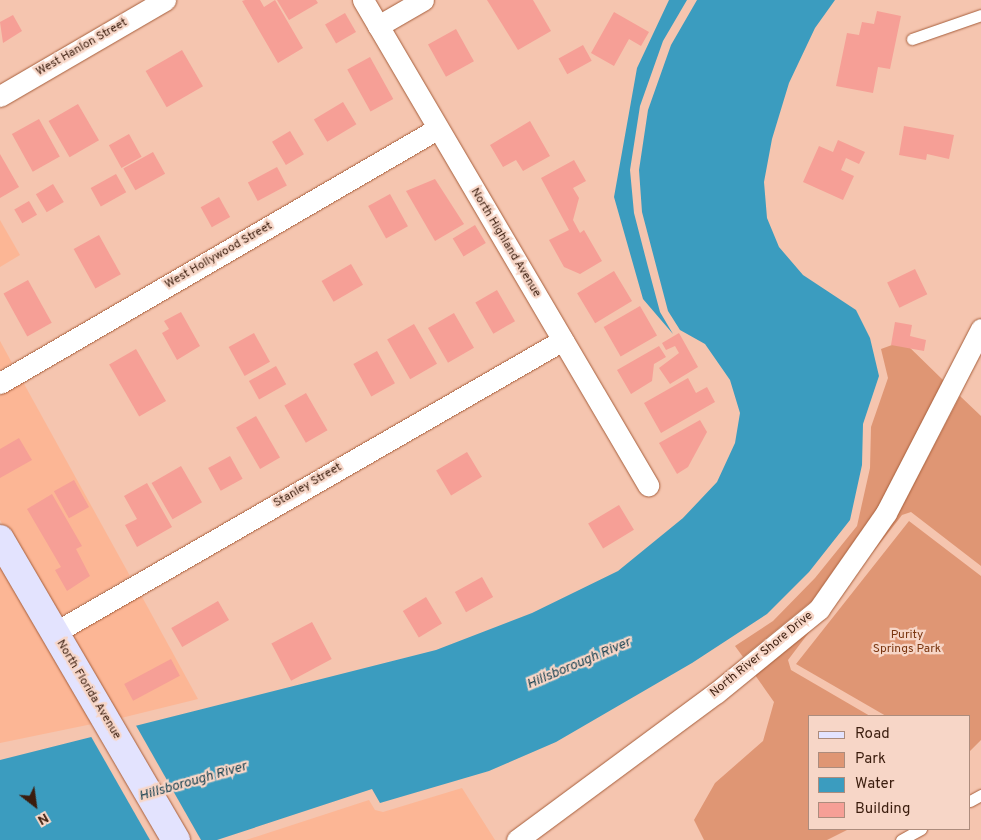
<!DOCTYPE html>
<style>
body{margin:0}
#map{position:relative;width:981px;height:840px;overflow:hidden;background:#f5c5af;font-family:Overpass,sans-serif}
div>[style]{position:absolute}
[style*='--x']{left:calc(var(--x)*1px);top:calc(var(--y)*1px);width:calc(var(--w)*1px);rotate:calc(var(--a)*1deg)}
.built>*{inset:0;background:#fcb695}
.green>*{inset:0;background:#df9674}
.water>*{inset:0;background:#3b9cbf}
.pier>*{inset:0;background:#f5c5af}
.building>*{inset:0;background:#f69f96;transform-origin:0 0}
.roads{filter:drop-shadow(0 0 1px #a65e3b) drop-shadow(0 0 1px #a65e3b)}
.service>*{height:11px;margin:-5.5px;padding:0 5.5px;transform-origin:5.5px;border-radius:5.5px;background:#fff}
.minor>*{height:21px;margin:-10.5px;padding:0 10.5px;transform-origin:10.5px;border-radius:10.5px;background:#fff}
.primary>*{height:28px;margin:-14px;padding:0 14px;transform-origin:14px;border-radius:14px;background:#e3e3fe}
span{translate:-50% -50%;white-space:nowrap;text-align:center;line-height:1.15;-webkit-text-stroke:4.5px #f7d6c7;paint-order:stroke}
.street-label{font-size:12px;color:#3b1d0e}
.park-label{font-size:12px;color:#7a3610}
.water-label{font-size:14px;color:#153f4f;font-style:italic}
.legend{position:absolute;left:808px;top:715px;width:162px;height:115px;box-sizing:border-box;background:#f7d6c7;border:1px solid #ac8c7d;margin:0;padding:6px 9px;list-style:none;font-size:15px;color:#3b1d0e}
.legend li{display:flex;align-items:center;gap:10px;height:25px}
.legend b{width:25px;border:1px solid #ac8c7d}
.north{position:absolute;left:10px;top:780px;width:50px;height:50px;-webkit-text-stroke:4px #f7d6c7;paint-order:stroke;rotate:150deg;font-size:14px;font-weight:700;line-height:20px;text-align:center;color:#3b1d0e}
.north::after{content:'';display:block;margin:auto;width:18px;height:22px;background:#3b1d0e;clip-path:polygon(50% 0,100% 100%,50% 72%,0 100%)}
</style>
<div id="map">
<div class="built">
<i style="clip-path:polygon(0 220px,20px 255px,0 267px)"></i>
<i style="clip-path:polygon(0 341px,12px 363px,0 370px)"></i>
<i style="clip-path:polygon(23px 382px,130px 576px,56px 619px,0 520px,0 395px)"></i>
<i style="clip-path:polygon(0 559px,97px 723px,0 743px)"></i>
<i style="clip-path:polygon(141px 595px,198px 699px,117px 719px,68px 637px)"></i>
<i style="clip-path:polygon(462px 788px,495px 840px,246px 840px,369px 800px,375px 810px,383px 812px)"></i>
</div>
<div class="green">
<i style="clip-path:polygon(903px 341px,944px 381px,878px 507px,812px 601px,743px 657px,735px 646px,773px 621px,815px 578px,857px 526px,870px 468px,871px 427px,888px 378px,881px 349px)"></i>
<i style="clip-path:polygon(960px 396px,981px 416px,981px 566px,911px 512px,902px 515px,870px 556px,895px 520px)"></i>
<i style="clip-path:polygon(909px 521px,981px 576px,981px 740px,970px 751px,970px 716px,886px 716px,796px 664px)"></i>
<i style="clip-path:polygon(813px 627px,788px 660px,791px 670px,870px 716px,810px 716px,810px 829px,849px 829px,827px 840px,704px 840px,694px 820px,715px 783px,763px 741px,774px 702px,755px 675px)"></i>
</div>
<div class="water">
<i style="clip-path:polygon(669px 0,687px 0,663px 41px,640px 106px,630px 170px,634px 213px,648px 267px,660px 312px,673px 334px,643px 299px,614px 197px,637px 68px)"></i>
<i style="clip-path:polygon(697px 0,835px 0,815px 28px,789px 83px,772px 139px,764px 182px,767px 218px,779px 247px,803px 275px,856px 310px,870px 338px,879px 376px,863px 424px,862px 465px,850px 520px,809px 572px,767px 614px,692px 663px,556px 742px,489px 771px,380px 803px,372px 789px,217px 840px,0 840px,0 760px,436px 650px,532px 613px,618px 571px,683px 518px,717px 482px,735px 443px,740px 413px,730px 380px,705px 344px,680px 330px,668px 311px,642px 212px,639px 170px,648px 110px,671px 45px)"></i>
</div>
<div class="pier">
<i style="clip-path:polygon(134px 722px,201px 840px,150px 840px,89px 733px)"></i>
</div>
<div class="building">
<i style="clip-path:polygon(245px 0,260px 0,264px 7px,275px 0,303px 48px,278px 63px,242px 1px)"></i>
<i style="clip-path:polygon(277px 0,316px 0,318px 3px,289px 20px)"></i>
<i style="clip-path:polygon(487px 0,533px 0,551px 31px,518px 50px)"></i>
<i style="clip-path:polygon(877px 11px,901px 16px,890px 69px,878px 67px,873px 93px,836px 86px,847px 33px,859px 35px,862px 22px,874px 24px)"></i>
<i style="clip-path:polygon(614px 12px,649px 32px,641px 46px,629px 39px,614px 66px,591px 53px)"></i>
<i style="left:345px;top:13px;width:22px;height:23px;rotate:60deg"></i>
<i style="clip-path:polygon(13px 15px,22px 31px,3px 43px,0 22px)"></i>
<i style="left:456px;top:29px;width:37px;height:32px;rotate:61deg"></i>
<i style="left:583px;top:45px;width:18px;height:28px;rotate:61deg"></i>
<i style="left:182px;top:50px;width:42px;height:42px;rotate:60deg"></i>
<i style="left:370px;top:57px;width:48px;height:26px;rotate:61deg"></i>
<i style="left:343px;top:102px;width:26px;height:34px;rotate:59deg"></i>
<i style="left:78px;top:104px;width:42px;height:34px;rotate:60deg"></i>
<i style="left:39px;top:119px;width:43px;height:31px;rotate:61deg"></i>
<i style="clip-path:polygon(530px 121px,550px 156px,523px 171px,516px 160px,503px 167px,490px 145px)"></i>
<i style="clip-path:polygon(904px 126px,954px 135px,949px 159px,927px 154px,926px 160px,899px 155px)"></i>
<i style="left:290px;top:131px;width:27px;height:21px;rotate:59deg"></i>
<i style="left:129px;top:134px;width:26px;height:23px;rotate:61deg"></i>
<i style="clip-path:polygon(838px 140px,865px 152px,859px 164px,846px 158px,841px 170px,854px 176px,843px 200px,803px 182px,819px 146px,833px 152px)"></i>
<i style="left:153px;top:152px;width:25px;height:34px;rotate:61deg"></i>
<i style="clip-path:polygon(0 154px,19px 187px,0 198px)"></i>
<i style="clip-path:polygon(574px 160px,586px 181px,573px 188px,579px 198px,573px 220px,580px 233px,584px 230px,602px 261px,580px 274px,564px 267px,549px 240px,569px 230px,541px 178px)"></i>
<i style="left:277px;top:167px;width:21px;height:33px;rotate:62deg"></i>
<i style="left:116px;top:174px;width:21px;height:29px;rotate:61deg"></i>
<i style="clip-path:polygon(435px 179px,464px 224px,435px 241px,406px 191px)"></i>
<i style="left:53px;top:184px;width:21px;height:20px;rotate:59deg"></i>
<i style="left:390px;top:194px;width:37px;height:25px;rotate:61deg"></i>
<i style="left:219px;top:197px;width:23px;height:21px;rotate:61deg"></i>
<i style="left:29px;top:201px;width:16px;height:17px;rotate:60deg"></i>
<i style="left:475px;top:225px;width:21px;height:26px;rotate:59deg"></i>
<i style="left:99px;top:235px;width:45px;height:29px;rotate:61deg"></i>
<i style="left:351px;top:264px;width:24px;height:34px;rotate:60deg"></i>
<i style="left:915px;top:269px;width:28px;height:31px;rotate:64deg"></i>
<i style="left:614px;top:271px;width:35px;height:43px;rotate:59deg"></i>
<i style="left:28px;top:280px;width:49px;height:28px;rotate:61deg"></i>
<i style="left:497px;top:290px;width:36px;height:25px;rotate:60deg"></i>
<i style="left:640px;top:306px;width:34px;height:42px;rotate:60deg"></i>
<i style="clip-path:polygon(181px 312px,200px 346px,177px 360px,162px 333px,169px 329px,164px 321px)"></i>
<i style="left:454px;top:313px;width:40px;height:30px;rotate:60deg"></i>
<i style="clip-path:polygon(895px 322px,912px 325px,910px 336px,926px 340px,924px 351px,891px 345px)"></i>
<i style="left:414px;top:324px;width:46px;height:31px;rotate:60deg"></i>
<i style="left:254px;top:333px;width:33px;height:29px;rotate:61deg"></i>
<i style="clip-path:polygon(679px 333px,698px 367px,670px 384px,659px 368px,679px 353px,675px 346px,666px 350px,662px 343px)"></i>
<i style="clip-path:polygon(659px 346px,666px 357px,654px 364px,652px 381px,631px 394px,617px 370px)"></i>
<i style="left:136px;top:349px;width:60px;height:31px;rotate:60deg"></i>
<i style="left:377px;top:351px;width:37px;height:27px;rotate:61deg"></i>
<i style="left:276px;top:366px;width:21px;height:31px;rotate:61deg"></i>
<i style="clip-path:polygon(688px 378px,696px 393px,707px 387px,715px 402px,661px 433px,644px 403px)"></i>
<i style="left:306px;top:393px;width:43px;height:25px;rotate:60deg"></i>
<i style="left:256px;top:416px;width:48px;height:23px;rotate:60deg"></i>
<i style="clip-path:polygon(700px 420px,707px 432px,688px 467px,677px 474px,659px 443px)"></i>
<i style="clip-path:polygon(19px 438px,32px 460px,0 478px,0 449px)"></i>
<i style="left:467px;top:452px;width:29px;height:36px;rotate:59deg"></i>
<i style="left:230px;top:456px;width:26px;height:25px;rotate:61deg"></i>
<i style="left:181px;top:466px;width:42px;height:34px;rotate:60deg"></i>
<i style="left:74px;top:480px;width:31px;height:23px;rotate:61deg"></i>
<i style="clip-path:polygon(147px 483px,172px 527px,137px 547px,125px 525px,137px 519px,124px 496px)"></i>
<i style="clip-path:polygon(52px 494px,82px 546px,76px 549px,90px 576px,67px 591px,55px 570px,61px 567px,27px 509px)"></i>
<i style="left:619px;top:505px;width:29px;height:36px;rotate:59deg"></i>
<i style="left:482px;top:577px;width:23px;height:31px;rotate:61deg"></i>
<i style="left:426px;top:597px;width:31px;height:27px;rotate:59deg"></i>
<i style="left:218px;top:601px;width:22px;height:54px;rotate:60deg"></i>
<i style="left:312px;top:622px;width:42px;height:46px;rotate:62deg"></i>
<i style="left:171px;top:659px;width:19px;height:53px;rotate:62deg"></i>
</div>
<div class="roads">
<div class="service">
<i style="--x:912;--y:39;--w:73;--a:-19.2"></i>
<i style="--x:970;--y:801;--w:13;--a:-29"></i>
<i style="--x:901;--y:840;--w:23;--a:-29"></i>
</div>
<div class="minor">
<i style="--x:363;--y:0;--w:563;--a:59.56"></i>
<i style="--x:378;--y:26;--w:52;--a:-30"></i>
<i style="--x:0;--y:96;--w:191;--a:-30.2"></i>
<i style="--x:0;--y:383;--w:505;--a:-30.17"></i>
<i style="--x:54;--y:633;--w:587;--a:-29.93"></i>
<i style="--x:517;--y:840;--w:247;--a:-36.5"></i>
<i style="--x:716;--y:693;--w:133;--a:-39.2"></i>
<i style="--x:819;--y:609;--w:117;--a:-55.1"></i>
<i style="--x:886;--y:513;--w:207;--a:-62.7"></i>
</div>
<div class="primary">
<i style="--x:0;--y:539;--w:349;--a:59.7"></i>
</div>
</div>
<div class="street-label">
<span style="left:82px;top:48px;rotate:-30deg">West Hanlon Street</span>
<span style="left:505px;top:243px;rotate:59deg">North Highland Avenue</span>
<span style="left:219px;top:256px;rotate:-30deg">West Hollywood Street</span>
<span style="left:308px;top:486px;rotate:-30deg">Stanley Street</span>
<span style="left:762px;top:655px;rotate:-39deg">North River Shore Drive</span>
<span style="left:88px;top:690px;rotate:59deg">North Florida Avenue</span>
</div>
<div class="park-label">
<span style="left:907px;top:643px">Purity<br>Springs Park</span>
</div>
<div class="water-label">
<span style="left:579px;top:664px;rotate:-23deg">Hillsborough River</span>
<span style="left:193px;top:782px;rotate:-16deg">Hillsborough River</span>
</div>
<ul class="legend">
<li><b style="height:6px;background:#e3e3fe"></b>Road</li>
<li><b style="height:14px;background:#df9674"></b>Park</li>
<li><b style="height:14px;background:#3b9cbf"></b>Water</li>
<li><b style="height:14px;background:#f69f96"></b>Building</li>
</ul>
<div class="north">N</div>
</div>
